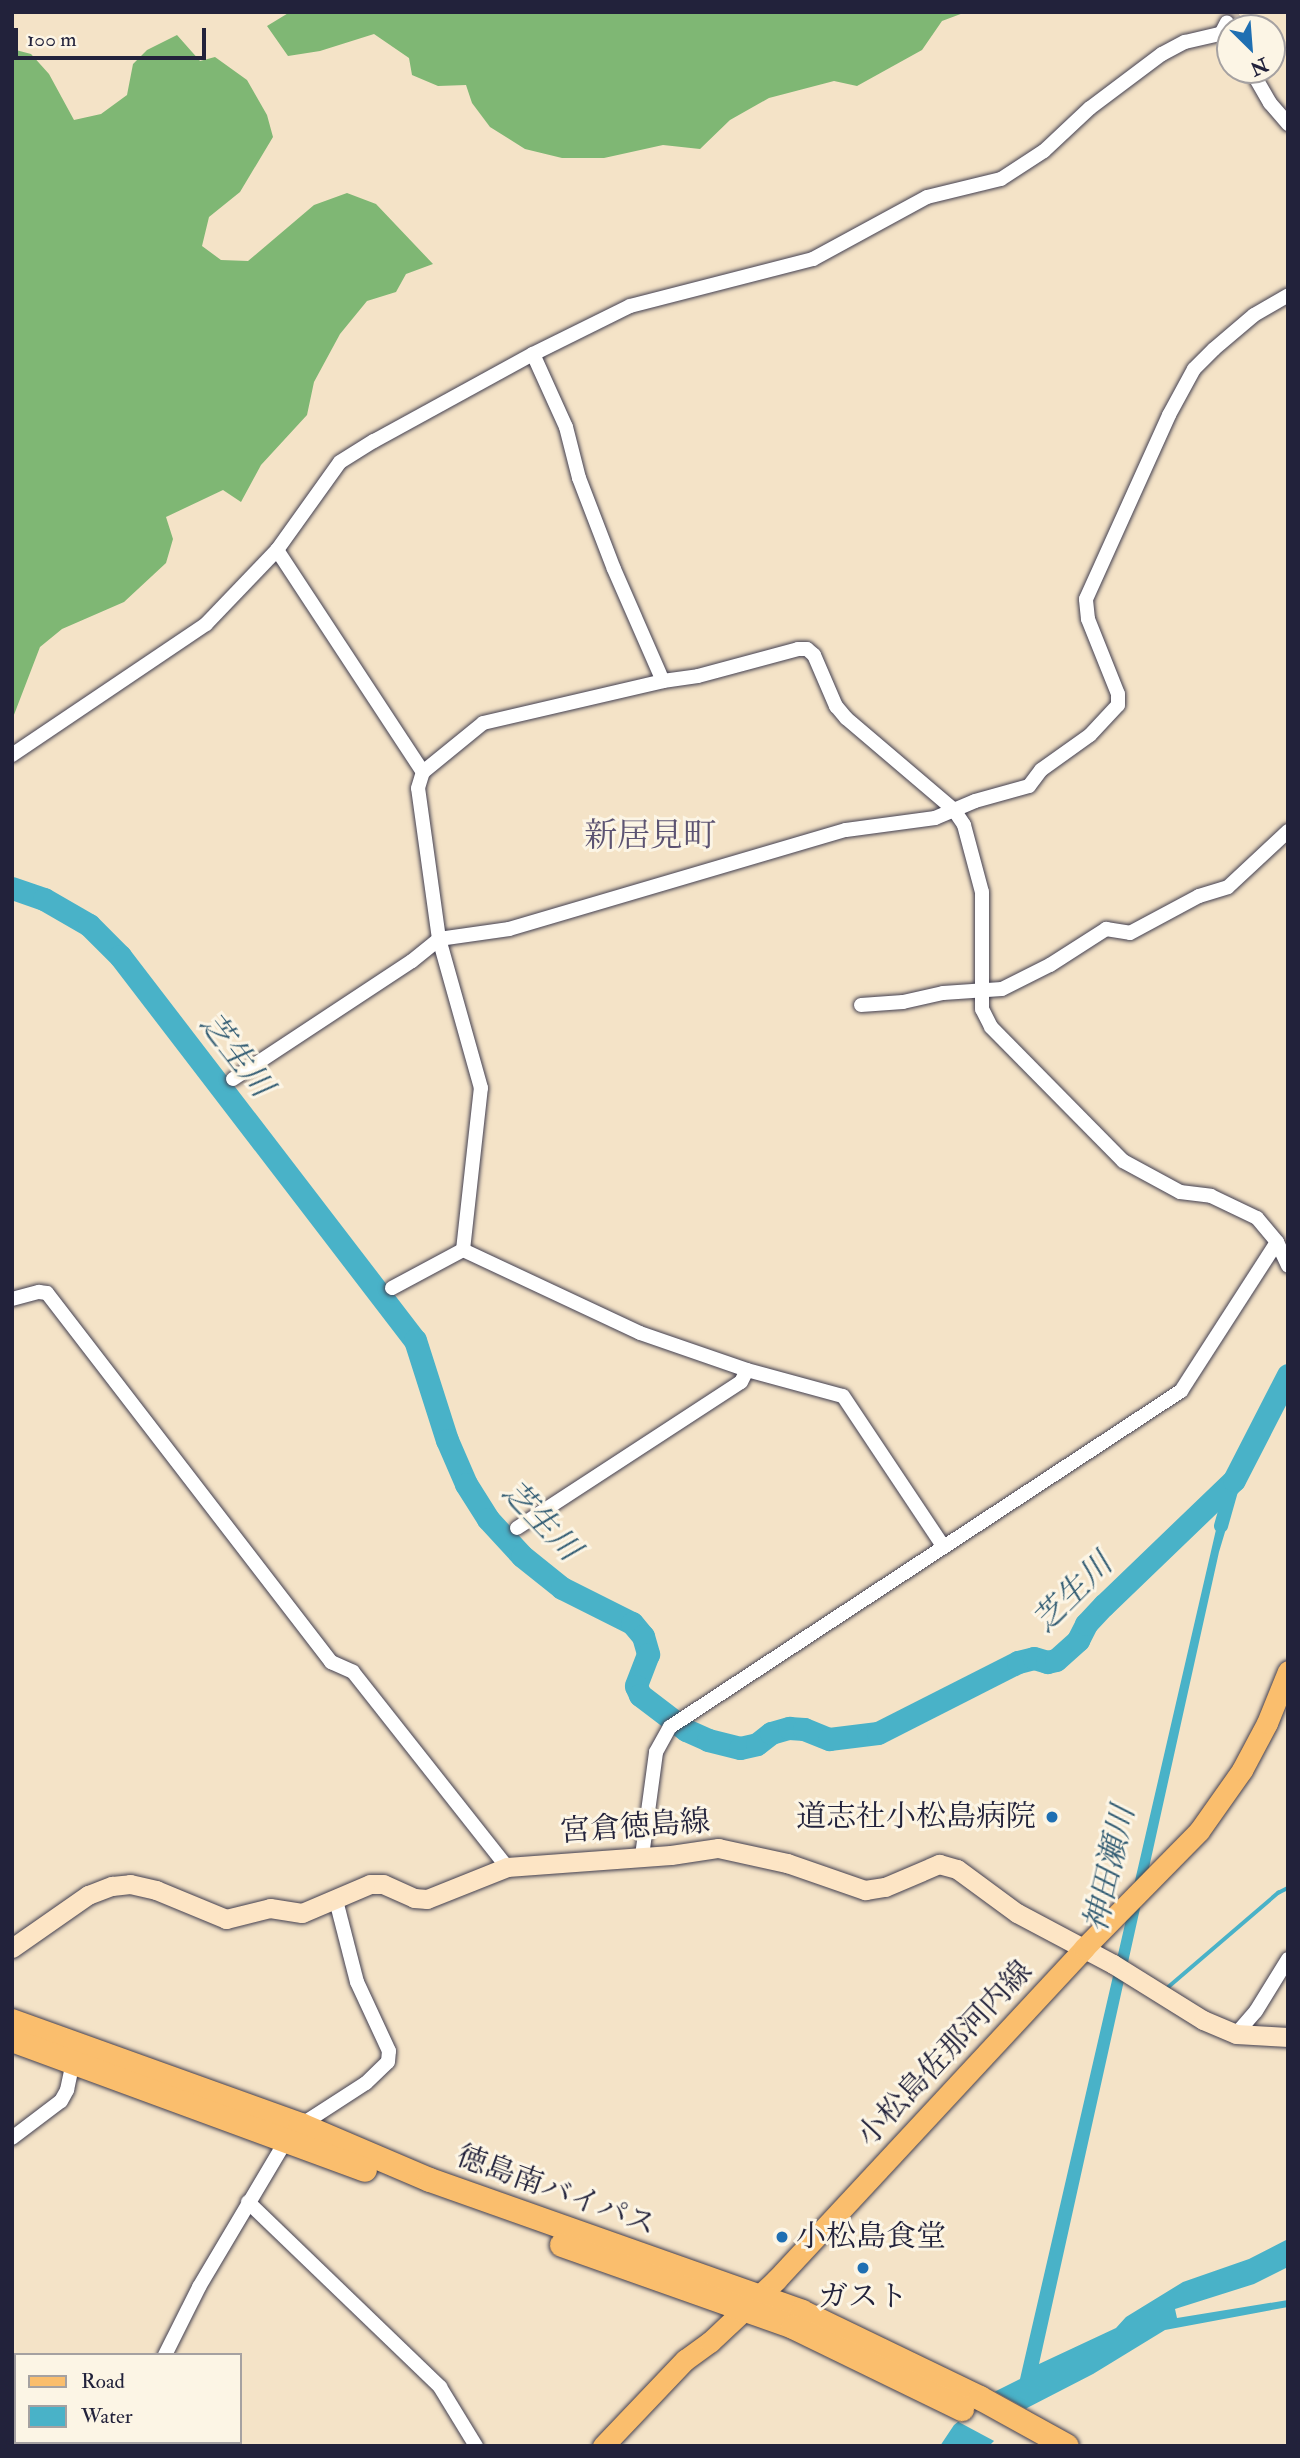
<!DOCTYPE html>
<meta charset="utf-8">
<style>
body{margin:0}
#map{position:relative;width:1300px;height:2458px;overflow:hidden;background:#f4e3c7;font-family:"IM FELL Double Pica","Noto Serif JP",serif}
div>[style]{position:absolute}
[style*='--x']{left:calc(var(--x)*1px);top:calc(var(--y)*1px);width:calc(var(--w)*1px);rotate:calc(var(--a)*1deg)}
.forest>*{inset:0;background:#7fb774}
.water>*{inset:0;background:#49b2c8}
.pier>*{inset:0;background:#f4e3c7}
.stream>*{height:3.5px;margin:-1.75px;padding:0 1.75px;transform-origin:1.75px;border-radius:1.75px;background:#49b2c8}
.canal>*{height:14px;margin:-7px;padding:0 7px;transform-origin:7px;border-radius:7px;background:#49b2c8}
.river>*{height:23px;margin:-11.5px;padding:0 11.5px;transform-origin:11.5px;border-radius:11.5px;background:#49b2c8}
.street-tunnel>*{height:14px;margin-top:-7px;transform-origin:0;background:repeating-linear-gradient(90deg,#cabcab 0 14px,transparent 0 21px)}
.roads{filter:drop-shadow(0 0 2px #423f50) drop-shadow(0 0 2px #423f50)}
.street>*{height:14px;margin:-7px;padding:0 7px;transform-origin:7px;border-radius:7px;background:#fff}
.secondary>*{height:19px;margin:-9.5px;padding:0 9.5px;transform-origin:9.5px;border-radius:9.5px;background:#fde5c5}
.primary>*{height:21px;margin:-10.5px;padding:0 10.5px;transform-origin:10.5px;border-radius:10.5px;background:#fabe6d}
.highway>*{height:24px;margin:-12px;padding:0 12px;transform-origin:12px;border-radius:12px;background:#fabe6d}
.dots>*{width:19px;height:19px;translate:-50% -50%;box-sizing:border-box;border:4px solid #fcf5e5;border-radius:50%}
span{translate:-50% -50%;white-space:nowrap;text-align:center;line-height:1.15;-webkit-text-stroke:6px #fcf5e5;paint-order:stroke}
.poi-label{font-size:30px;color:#22223b}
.right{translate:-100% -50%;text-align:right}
.left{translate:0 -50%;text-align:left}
.street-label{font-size:30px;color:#22223b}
.water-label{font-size:32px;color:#325c73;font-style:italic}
.quarter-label{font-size:33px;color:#5c5372}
.frame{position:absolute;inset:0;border:14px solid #22223b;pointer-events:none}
.legend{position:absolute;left:14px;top:2353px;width:228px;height:91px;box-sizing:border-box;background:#fcf5e5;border:2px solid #a5a1a1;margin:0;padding:9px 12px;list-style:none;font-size:21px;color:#22223b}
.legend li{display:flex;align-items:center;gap:14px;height:35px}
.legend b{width:35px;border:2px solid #a5a1a1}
.north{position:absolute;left:1216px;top:14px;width:70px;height:70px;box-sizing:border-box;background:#fcf5e5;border:2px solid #a5a1a1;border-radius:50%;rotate:155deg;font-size:19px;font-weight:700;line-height:28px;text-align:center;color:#22223b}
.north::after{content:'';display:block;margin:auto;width:24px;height:32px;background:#1f6fb2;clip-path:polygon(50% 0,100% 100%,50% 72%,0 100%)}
.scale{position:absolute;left:14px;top:28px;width:192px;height:32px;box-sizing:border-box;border:4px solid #22223b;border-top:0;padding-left:9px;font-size:21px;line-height:24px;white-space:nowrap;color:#22223b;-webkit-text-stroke:5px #fcf5e5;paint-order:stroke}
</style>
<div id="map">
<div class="forest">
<i style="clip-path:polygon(290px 12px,966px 12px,942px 21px,922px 50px,857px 86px,834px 81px,769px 98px,730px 120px,700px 149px,663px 145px,604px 158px,562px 158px,525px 149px,490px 127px,472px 103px,466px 85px,438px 86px,412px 75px,409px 58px,374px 34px,320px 51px,288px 56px,267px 26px)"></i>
<i style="clip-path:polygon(177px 35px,200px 61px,215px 57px,247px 80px,267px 115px,273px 137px,240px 192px,209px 217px,202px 246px,221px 260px,248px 261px,314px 205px,347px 193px,376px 204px,433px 264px,406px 274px,396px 292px,367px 301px,340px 334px,314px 382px,307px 415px,261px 465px,241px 502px,223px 490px,166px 517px,173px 539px,166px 563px,124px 602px,62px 629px,40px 647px,12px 720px,12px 49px,31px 54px,49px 74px,74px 120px,101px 114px,127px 95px,133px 64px,147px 50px)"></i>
</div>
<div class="water">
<i style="clip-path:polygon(1221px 1508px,1231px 1512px,1219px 1552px,1039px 2364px,1116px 2328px,1126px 2317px,1183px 2282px,1249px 2259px,1288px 2239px,1288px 2267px,1254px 2284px,1175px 2309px,1177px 2318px,1288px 2300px,1288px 2307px,1165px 2330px,1093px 2374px,1027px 2408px,989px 2446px,940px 2446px,954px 2425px,996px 2391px,1020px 2379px)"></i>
</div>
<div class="pier">
<i style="clip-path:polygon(992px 2390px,1030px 2411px,996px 2442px,955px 2420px)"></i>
</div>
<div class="stream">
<i style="--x:1166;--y:1989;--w:148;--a:-40.6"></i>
<i style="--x:1278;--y:1893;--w:11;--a:-27"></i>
</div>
<div class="canal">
<i style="--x:1221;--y:1526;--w:48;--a:-74.2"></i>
</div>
<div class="river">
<i style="--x:12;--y:888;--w:34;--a:19"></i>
<i style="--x:44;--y:899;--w:52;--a:30"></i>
<i style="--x:89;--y:925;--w:44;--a:45"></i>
<i style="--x:120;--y:956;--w:484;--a:52.5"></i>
<i style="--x:415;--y:1340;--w:105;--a:72.3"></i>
<i style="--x:447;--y:1440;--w:48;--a:66.6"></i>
<i style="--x:466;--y:1484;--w:41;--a:57.8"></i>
<i style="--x:488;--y:1519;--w:50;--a:47.4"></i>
<i style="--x:522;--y:1556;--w:51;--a:38.7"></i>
<i style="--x:562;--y:1588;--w:78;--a:26.6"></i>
<i style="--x:632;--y:1623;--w:17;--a:50"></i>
<i style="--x:643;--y:1636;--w:19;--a:74"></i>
<i style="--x:648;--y:1654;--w:34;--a:111"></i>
<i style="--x:636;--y:1686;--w:10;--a:66"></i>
<i style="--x:640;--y:1695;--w:58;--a:37.3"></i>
<i style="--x:686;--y:1730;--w:24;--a:24"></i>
<i style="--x:708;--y:1740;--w:33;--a:14"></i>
<i style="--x:740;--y:1748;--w:17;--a:-13"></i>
<i style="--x:757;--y:1744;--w:18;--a:-38"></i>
<i style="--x:771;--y:1733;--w:19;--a:-16"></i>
<i style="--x:789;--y:1728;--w:15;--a:4"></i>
<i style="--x:804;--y:1729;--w:27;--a:22"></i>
<i style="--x:829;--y:1739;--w:49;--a:-7"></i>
<i style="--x:878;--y:1733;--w:157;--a:-26.9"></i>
<i style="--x:1018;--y:1662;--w:16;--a:-14"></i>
<i style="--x:1034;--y:1658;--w:14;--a:17"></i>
<i style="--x:1047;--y:1662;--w:9;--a:-13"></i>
<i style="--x:1056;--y:1660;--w:30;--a:-42"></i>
<i style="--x:1078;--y:1640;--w:18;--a:-63"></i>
<i style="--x:1086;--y:1624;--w:26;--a:-47"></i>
<i style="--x:1104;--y:1605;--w:180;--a:-43.9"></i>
<i style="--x:1234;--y:1480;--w:118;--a:-62.8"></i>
</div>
<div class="street-tunnel">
<i style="--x:1227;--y:22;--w:16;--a:-38"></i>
</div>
<div class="roads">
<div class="street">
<i style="--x:1251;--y:70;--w:38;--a:60"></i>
<i style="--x:1270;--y:103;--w:28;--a:49"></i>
<i style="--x:533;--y:354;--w:80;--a:65.7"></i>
<i style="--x:566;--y:427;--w:53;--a:75.7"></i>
<i style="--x:579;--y:478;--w:97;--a:69"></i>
<i style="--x:614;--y:569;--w:122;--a:66.4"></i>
<i style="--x:277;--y:550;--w:266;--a:56.7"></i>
<i style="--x:12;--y:755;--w:234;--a:-34"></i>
<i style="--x:206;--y:624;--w:103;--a:-46.2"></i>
<i style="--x:277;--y:550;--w:108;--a:-54.4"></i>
<i style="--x:340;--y:462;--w:40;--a:-32"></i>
<i style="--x:374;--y:441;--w:181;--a:-28.7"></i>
<i style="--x:533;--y:354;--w:108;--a:-26.3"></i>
<i style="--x:630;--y:306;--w:189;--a:-14.4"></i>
<i style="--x:813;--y:259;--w:130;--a:-28.5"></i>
<i style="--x:927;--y:197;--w:76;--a:-13.7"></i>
<i style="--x:1001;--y:179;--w:51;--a:-33.1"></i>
<i style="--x:1044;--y:151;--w:63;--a:-43.1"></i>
<i style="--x:1090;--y:108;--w:90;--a:-36.9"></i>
<i style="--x:1162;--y:54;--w:26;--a:-28"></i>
<i style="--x:1185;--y:42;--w:37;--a:-13"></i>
<i style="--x:1221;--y:34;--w:13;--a:-63"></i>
<i style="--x:861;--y:1005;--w:42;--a:-4.1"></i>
<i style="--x:903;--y:1002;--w:41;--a:-12.7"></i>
<i style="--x:943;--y:993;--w:59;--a:-3.9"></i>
<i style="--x:1002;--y:989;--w:54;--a:-26.6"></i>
<i style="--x:1050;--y:965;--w:67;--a:-32.7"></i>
<i style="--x:1106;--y:929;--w:24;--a:9"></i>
<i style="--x:1130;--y:933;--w:78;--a:-28.2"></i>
<i style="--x:1199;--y:896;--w:30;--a:-17"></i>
<i style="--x:1228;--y:887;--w:82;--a:-43"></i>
<i style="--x:233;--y:1079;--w:214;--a:-33.4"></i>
<i style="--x:412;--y:961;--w:35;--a:-39"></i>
<i style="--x:439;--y:939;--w:71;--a:-8.1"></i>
<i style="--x:509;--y:929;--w:351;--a:-16.4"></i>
<i style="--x:846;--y:830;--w:90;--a:-7.7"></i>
<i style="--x:935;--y:818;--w:43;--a:-23"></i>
<i style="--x:975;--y:801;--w:56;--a:-15.5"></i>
<i style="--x:1029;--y:786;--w:20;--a:-53"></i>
<i style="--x:1041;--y:770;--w:60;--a:-35.5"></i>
<i style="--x:1090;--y:735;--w:41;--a:-47"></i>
<i style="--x:1118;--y:705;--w:11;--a:-90"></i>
<i style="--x:1118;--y:694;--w:81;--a:-111.8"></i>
<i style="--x:1088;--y:619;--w:20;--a:-96"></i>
<i style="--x:1086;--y:599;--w:202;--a:-65.7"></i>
<i style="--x:1169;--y:415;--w:52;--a:-61.5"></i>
<i style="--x:1194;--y:369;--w:28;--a:-45"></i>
<i style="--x:1214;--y:349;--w:52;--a:-40.4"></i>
<i style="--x:1254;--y:315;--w:39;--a:-30"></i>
<i style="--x:463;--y:1250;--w:163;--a:-83.7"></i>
<i style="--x:481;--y:1088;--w:155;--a:-105.7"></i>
<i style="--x:439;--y:939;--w:152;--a:-97.9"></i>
<i style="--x:418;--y:788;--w:17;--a:-73"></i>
<i style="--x:423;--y:772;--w:77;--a:-39.2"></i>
<i style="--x:483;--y:723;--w:185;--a:-13.1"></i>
<i style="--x:663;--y:681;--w:35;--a:-8"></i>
<i style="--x:698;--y:676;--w:104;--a:-15.1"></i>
<i style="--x:798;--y:649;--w:9;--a:0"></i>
<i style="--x:807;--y:649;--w:9;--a:41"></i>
<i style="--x:814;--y:655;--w:56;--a:66.7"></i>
<i style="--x:836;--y:706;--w:16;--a:50"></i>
<i style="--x:846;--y:718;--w:142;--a:40.4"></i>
<i style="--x:954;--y:810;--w:18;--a:56"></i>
<i style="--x:964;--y:825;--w:69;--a:75"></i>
<i style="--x:982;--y:892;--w:117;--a:90"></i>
<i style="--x:982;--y:1009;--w:20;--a:63"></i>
<i style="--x:991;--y:1027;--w:188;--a:45.4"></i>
<i style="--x:1123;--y:1161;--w:65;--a:28.5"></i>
<i style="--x:1180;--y:1192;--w:31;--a:7"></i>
<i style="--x:1211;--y:1196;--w:51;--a:25.6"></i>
<i style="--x:1257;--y:1218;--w:31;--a:50"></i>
<i style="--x:1277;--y:1242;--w:26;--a:65"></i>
<i style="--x:463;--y:1250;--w:195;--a:25.1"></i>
<i style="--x:640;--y:1333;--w:113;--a:19.1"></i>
<i style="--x:747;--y:1370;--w:99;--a:15.2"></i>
<i style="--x:843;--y:1396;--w:180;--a:56.3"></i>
<i style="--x:392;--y:1288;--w:81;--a:-28.2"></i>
<i style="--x:12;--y:1299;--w:28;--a:-15"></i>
<i style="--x:39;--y:1292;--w:8;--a:7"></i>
<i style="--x:47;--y:1293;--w:466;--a:52.4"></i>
<i style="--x:331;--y:1662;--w:24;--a:24"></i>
<i style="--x:353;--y:1672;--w:248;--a:51.7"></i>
<i style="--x:517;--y:1528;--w:267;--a:-33.1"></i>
<i style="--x:741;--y:1382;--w:13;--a:-63"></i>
<i style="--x:642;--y:1856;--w:105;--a:-82.3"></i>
<i style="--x:656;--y:1752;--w:29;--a:-61"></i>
<i style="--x:670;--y:1727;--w:612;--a:-33.33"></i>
<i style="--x:1181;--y:1391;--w:177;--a:-57.2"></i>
<i style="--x:1236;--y:2034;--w:30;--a:-49"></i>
<i style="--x:1256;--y:2011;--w:61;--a:-58.4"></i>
<i style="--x:12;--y:2138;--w:61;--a:-37.1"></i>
<i style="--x:61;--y:2101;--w:13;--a:-61"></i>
<i style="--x:67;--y:2090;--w:29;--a:-78"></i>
<i style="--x:248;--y:2202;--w:267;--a:43.9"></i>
<i style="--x:440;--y:2387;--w:69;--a:58.6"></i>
<i style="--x:165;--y:2355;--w:76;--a:-63.4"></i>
<i style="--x:199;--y:2287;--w:172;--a:-59.3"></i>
<i style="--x:287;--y:2139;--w:20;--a:-45"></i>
<i style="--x:301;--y:2125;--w:77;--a:-32.9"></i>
<i style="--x:366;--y:2083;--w:30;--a:-44"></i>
<i style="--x:388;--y:2062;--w:11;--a:-85"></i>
<i style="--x:389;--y:2051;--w:76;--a:-114.9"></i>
<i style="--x:357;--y:1982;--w:85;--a:-104.4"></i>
<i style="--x:12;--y:2418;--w:4;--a:27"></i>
<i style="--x:46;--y:2442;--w:6;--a:39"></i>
<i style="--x:93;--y:2446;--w:6;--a:-39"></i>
</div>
<div class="secondary">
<i style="--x:12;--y:1948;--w:93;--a:-34.9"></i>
<i style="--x:88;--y:1895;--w:26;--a:-21"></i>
<i style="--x:112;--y:1886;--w:18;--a:-6"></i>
<i style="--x:130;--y:1884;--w:27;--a:13"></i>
<i style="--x:156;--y:1890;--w:76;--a:22.5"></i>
<i style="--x:226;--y:1919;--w:45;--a:-14"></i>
<i style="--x:270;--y:1908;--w:32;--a:9"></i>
<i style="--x:302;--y:1913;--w:74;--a:-23.1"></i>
<i style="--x:370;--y:1884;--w:13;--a:0"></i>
<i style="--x:383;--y:1884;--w:34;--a:24"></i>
<i style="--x:414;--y:1898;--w:13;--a:4"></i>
<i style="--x:427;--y:1899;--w:86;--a:-21.8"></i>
<i style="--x:507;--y:1867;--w:164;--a:-4.2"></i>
<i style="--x:671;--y:1855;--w:48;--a:-8.5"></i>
<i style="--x:718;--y:1848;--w:71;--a:12.3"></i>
<i style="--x:787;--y:1863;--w:83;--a:19.1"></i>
<i style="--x:865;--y:1890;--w:20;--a:-9"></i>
<i style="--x:885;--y:1887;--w:59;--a:-23.1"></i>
<i style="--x:939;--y:1864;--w:19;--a:16"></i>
<i style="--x:957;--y:1869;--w:74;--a:36.3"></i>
<i style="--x:1017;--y:1913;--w:109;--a:28"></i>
<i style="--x:1113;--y:1964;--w:106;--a:31.9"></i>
<i style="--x:1203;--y:2020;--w:36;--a:23"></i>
<i style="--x:1236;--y:2034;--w:52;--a:3.3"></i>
</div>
<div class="primary">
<i style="--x:603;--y:2446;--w:119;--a:-46.4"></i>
<i style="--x:685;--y:2360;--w:31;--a:-36"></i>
<i style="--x:710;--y:2342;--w:91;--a:-43.2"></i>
<i style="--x:776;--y:2280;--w:453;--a:-47.1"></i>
<i style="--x:1084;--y:1948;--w:164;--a:-45.5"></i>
<i style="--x:1199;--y:1831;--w:75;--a:-54.8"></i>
<i style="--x:1242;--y:1770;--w:53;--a:-62"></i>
<i style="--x:1267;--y:1723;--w:56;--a:-68"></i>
</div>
<div class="highway">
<i style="--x:12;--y:2021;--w:307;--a:19.8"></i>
<i style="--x:301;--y:2125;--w:140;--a:23.1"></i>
<i style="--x:430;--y:2180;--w:395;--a:19.5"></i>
<i style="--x:802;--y:2312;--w:198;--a:25.8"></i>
<i style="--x:980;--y:2398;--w:99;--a:28.9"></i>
<i style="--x:12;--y:2040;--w:376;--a:20.2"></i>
<i style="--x:562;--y:2245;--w:245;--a:19.5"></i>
<i style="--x:793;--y:2327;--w:188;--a:25.9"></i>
</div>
</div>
<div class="dots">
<i style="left:1052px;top:1817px;background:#1f6fb2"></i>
<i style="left:782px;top:2237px;background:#1f6fb2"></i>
<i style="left:863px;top:2268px;background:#1f6fb2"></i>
</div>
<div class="poi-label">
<span class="right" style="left:1036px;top:1817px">道志社小松島病院</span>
<span class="left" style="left:796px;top:2237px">小松島食堂</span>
<span style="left:863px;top:2297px">ガスト</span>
</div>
<div class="street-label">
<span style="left:635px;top:1827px;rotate:-4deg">宮倉徳島線</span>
<span style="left:945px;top:2054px;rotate:-47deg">小松島佐那河内線</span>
<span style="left:556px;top:2191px;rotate:20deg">徳島南バイパス</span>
</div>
<div class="water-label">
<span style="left:236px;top:1055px;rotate:52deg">芝生川</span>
<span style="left:541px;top:1521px;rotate:46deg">芝生川</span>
<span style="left:1073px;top:1593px;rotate:-45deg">芝生川</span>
<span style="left:1110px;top:1869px;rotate:-77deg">神田瀬川</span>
</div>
<div class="quarter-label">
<span style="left:650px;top:836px">新居見町</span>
</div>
<div class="frame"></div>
<ul class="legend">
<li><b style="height:9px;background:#fabe6d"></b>Road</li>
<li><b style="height:19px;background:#49b2c8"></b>Water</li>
</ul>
<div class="north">N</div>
<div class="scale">100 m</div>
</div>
